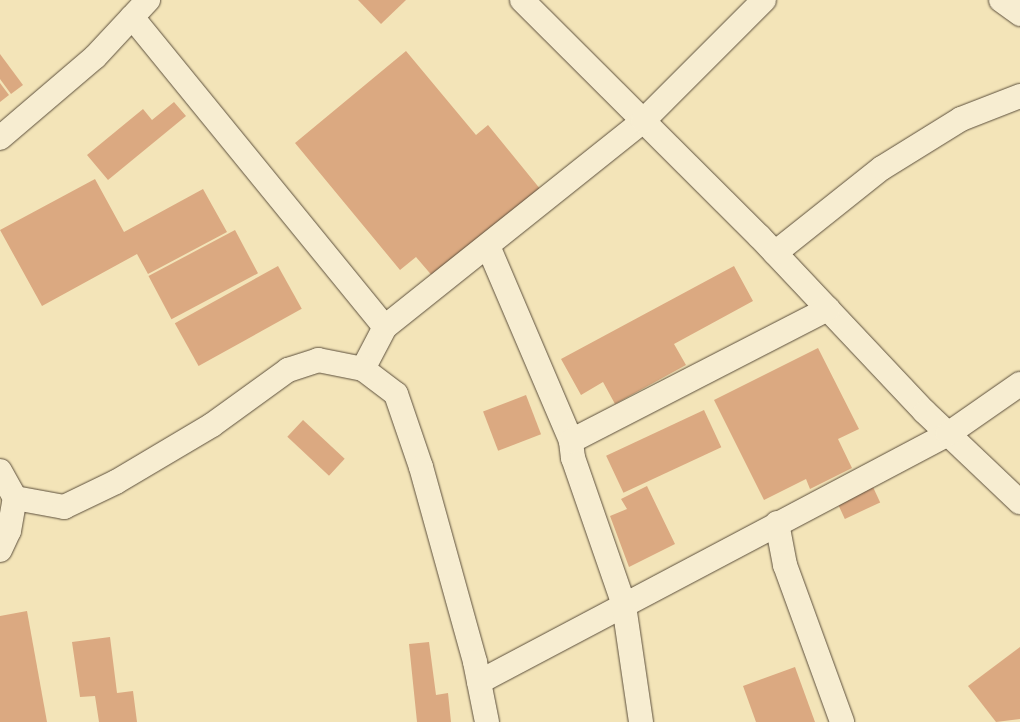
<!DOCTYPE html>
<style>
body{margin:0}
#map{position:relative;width:1020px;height:722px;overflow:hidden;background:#f3e4b8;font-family:"Libre Caslon Text",serif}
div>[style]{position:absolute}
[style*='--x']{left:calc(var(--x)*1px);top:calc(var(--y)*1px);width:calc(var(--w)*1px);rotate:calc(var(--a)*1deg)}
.building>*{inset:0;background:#dba981;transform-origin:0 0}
.roads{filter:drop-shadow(0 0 1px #5c4f3c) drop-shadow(0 0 1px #5c4f3c)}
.minor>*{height:24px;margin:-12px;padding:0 12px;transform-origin:12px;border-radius:12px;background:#f7edd1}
span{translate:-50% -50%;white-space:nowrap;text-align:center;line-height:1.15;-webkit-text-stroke:4px #f7edd1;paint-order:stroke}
</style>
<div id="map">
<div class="building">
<i style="clip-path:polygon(358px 0,406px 0,381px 24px)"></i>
<i style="clip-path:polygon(406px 51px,476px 135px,488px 125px,541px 190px,434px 278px,416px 257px,400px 270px,295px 143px)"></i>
<i style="clip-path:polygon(0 54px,23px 85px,11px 94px,0 79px)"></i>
<i style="clip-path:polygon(0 83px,9px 95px,0 102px)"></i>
<i style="clip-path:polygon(174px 102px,186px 116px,108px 180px,87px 155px,143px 109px,152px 120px)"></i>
<i style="clip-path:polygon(95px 179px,124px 232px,203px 189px,227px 232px,148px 274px,137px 254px,42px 306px,0 230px)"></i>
<i style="left:235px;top:230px;width:49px;height:98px;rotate:62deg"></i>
<i style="left:278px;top:266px;width:49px;height:118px;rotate:61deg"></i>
<i style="clip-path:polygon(734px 266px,753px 301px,674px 344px,686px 365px,615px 404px,603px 382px,581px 395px,561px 359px)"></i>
<i style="clip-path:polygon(818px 348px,859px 429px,838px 439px,852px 468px,810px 489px,806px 479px,764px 500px,714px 400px)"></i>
<i style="left:526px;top:395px;width:42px;height:46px;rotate:69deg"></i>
<i style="left:704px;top:410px;width:41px;height:108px;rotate:65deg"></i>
<i style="left:303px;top:420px;width:57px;height:23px;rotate:43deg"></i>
<i style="clip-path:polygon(647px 486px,675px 544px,629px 567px,610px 516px,627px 509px,621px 499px)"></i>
<i style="left:873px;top:487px;width:17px;height:39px;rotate:65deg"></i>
<i style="clip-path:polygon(27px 611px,47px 722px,0 722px,0 616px)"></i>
<i style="clip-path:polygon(110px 637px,117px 693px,133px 691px,137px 722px,99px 722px,95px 696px,80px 697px,72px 642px)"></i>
<i style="clip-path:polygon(429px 642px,436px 695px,448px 693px,451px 722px,417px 722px,409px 644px)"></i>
<i style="clip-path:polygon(1020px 647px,1020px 719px,996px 722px,968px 686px)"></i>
<i style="clip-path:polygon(795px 667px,815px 722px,756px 722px,743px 686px)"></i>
</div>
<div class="roads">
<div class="minor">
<i style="--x:522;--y:0;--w:334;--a:44.9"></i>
<i style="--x:759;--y:236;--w:242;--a:46.7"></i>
<i style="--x:925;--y:412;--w:131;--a:43.5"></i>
<i style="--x:1001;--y:0;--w:24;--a:36"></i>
<i style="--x:132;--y:17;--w:400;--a:50.8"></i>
<i style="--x:0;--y:138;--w:125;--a:-40.5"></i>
<i style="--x:95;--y:57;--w:78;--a:-47.1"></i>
<i style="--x:488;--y:246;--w:212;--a:66.9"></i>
<i style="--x:775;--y:253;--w:137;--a:-38.5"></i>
<i style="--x:882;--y:168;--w:93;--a:-31.8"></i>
<i style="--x:961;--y:119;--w:63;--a:-21.3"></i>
<i style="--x:363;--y:369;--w:47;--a:-62.4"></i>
<i style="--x:385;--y:327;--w:330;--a:-38.6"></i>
<i style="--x:643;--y:121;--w:171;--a:-45"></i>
<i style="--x:0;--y:471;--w:31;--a:61"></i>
<i style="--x:15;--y:498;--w:50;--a:10.4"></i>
<i style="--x:64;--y:507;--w:58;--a:-25.7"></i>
<i style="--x:116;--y:482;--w:112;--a:-30.7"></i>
<i style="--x:212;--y:425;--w:94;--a:-35.9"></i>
<i style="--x:288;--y:370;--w:32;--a:-18"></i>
<i style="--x:318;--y:360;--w:46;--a:11.3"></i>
<i style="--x:363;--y:369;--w:41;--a:37.1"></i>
<i style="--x:396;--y:394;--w:77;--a:71.1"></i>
<i style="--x:421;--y:467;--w:202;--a:74.5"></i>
<i style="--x:475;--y:662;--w:61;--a:78.7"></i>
<i style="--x:777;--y:523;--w:43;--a:79.2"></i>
<i style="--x:785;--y:565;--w:167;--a:70"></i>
<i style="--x:0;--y:550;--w:21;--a:-65"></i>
<i style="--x:9;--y:531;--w:34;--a:-80"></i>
<i style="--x:479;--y:682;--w:531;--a:-27.87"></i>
<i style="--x:948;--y:434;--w:88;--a:-34.8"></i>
<i style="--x:641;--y:722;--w:118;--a:-98.3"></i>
<i style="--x:624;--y:605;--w:156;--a:-109.1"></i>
<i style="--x:573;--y:458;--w:17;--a:-97"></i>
<i style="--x:571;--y:441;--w:289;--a:-27.2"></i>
</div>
</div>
</div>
